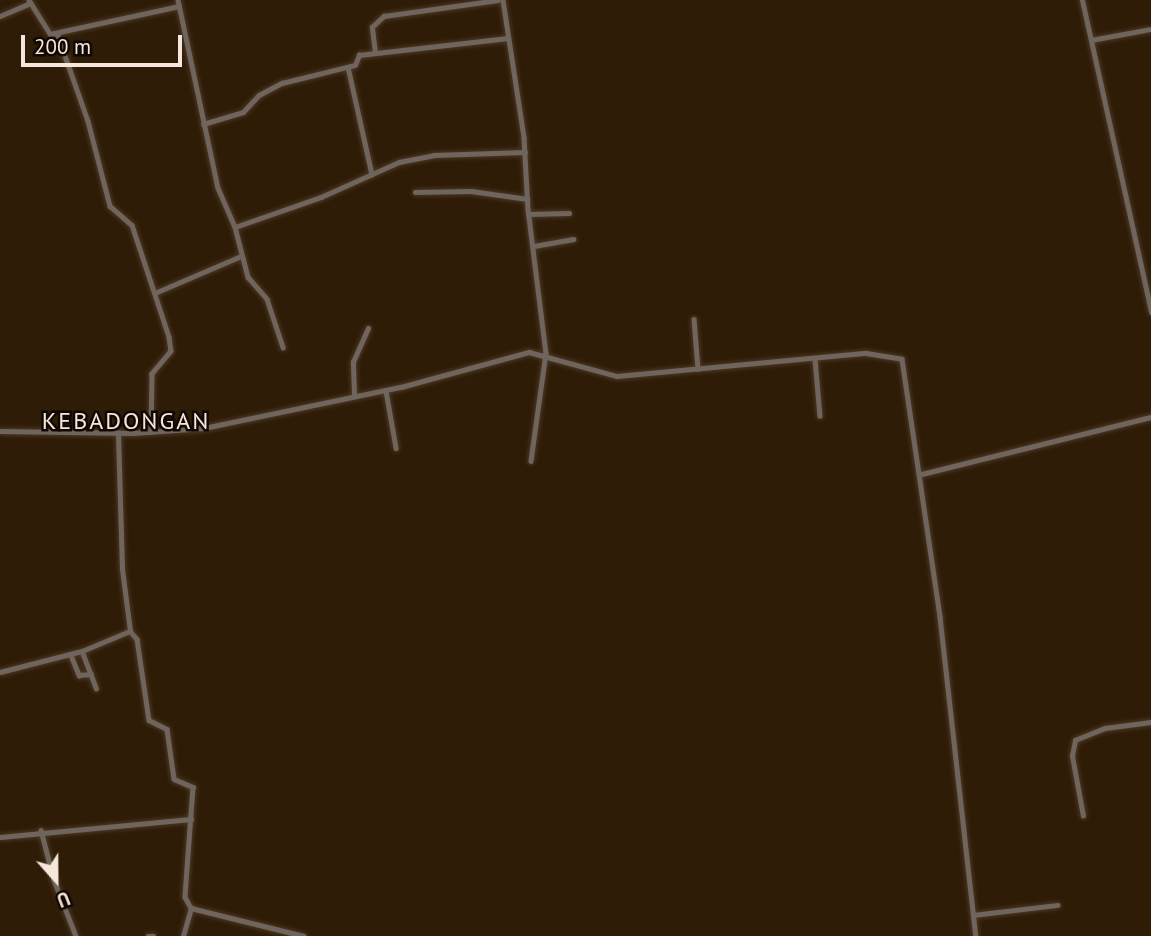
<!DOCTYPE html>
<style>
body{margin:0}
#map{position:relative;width:1151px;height:936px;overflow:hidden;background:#2f1c07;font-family:"PT Sans",sans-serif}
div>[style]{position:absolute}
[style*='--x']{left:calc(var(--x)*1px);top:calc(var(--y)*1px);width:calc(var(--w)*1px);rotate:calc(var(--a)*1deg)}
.roads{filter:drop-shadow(0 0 2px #4b3825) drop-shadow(0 0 2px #4b3825)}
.minor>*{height:4.5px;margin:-2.25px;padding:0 2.25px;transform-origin:2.25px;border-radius:2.25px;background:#70655c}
.tertiary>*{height:5px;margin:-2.5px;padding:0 2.5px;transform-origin:2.5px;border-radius:2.5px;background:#70655c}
span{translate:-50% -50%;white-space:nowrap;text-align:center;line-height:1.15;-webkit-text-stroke:5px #110803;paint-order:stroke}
.quarter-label{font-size:24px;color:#f5e7db;letter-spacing:2px}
.north{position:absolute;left:21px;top:845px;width:70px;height:70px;-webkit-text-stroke:5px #110803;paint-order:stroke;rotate:159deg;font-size:19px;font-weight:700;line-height:28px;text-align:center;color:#f5e7db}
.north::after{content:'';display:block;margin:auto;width:24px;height:32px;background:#f5e7db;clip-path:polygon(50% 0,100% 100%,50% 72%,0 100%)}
.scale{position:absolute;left:21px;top:35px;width:161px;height:32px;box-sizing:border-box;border:4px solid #f5e7db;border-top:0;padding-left:9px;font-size:21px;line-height:24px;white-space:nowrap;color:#f5e7db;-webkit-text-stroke:5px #110803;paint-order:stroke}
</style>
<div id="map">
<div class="roads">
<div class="minor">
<i style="--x:29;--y:0;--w:40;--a:58"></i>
<i style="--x:50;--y:34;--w:132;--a:-12.2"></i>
<i style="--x:178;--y:0;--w:192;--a:78"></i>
<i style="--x:218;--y:188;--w:43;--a:66.4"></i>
<i style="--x:235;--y:227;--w:91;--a:-19.2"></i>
<i style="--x:321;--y:197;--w:85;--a:-24.2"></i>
<i style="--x:399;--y:162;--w:36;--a:-11"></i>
<i style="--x:434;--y:155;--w:91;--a:-1.9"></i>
<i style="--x:503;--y:0;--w:140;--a:81.3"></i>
<i style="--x:524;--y:138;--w:71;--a:86.8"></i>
<i style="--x:528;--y:209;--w:145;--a:82.9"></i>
<i style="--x:546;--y:353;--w:109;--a:97.9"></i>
<i style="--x:0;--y:16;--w:33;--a:-23"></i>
<i style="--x:57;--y:33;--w:93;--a:70.6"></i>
<i style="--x:88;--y:121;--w:88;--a:75.5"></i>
<i style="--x:110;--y:206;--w:29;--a:41"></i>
<i style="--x:132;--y:225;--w:118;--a:71.7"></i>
<i style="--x:169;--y:337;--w:14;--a:82"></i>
<i style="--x:171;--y:351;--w:30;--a:130"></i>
<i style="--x:152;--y:374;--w:58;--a:91"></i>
<i style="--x:1091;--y:40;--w:61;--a:-10.4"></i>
<i style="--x:375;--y:53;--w:26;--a:-97"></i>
<i style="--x:372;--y:27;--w:16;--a:-43"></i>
<i style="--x:384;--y:16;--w:115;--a:-8"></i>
<i style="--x:348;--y:67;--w:110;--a:77.4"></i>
<i style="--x:203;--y:124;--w:42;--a:-16.7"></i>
<i style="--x:243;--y:112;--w:23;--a:-47"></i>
<i style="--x:259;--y:95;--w:26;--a:-28"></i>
<i style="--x:282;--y:83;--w:75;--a:-13.9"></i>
<i style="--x:355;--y:65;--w:11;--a:-68"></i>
<i style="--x:359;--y:55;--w:150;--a:-6.5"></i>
<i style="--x:415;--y:192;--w:56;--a:-1"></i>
<i style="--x:471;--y:191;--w:57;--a:8.1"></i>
<i style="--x:528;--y:214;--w:41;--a:-1.4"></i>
<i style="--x:235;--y:227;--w:52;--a:75.4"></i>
<i style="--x:248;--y:277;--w:29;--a:49"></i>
<i style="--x:267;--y:299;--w:51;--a:71.6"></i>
<i style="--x:534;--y:246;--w:40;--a:-10"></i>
<i style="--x:157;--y:292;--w:91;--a:-23.2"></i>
<i style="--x:694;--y:319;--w:50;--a:85.4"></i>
<i style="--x:815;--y:359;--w:57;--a:85"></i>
<i style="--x:386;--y:391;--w:58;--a:80"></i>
<i style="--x:354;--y:394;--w:32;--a:-92"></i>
<i style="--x:353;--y:362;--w:37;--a:-66"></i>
<i style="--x:0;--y:431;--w:133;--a:0.9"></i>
<i style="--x:133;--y:433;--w:71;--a:-4"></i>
<i style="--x:204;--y:428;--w:201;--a:-11.8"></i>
<i style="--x:401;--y:387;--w:133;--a:-15.3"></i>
<i style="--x:529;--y:352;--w:91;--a:15.3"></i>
<i style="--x:617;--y:376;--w:250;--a:-5.3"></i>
<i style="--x:866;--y:353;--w:36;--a:9"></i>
<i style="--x:902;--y:359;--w:261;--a:81.6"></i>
<i style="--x:940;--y:617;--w:321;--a:83.6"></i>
<i style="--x:922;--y:474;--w:236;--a:-14"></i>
<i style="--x:130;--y:631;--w:11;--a:49"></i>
<i style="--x:137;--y:639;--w:82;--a:81.6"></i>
<i style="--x:149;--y:720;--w:20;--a:27"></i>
<i style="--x:167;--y:729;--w:50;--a:82"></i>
<i style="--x:174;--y:779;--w:21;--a:23"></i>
<i style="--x:193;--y:787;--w:110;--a:94.2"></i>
<i style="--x:185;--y:897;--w:13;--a:61"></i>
<i style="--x:82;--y:651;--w:40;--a:69"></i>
<i style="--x:71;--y:655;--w:22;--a:68"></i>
<i style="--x:79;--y:675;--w:12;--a:-5"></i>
<i style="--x:0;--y:672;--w:85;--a:-14.4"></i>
<i style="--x:82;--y:651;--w:52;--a:-22.6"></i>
<i style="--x:130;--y:631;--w:63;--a:-97.4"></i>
<i style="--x:122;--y:569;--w:136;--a:-91.7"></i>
<i style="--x:1083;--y:816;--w:61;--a:-100.4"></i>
<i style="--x:1072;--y:756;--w:16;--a:-79"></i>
<i style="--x:1075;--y:740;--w:32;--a:-22"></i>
<i style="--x:1105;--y:728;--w:46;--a:-7.4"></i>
<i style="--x:41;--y:830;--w:52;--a:75.4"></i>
<i style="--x:54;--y:880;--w:60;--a:68.6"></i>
<i style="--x:0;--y:837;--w:192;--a:-5.4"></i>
<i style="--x:191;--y:908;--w:116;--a:13.9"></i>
<i style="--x:973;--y:915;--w:85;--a:-6.8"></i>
<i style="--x:148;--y:936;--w:6;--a:0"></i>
<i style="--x:183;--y:936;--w:29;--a:-74"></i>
</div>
<div class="tertiary">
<i style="--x:1082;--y:0;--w:320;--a:77.5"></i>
</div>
</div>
<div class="quarter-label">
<span style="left:126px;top:421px">KEBADONGAN</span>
</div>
<div class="north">U</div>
<div class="scale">200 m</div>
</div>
